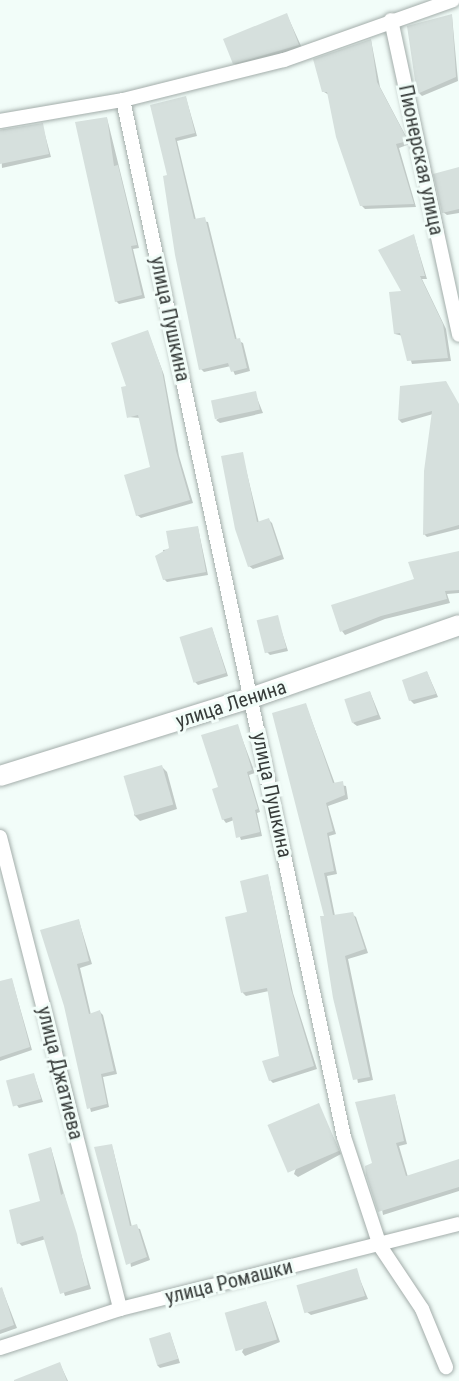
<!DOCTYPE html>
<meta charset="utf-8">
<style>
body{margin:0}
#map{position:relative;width:459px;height:1381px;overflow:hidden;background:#f2fdf9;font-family:"Roboto Condensed",sans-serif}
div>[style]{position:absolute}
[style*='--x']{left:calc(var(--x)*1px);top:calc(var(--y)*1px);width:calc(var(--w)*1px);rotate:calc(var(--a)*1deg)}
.shadow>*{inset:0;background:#0003}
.building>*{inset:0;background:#d6e0dd;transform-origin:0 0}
.roads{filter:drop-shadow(0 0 2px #a3adaa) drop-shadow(0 0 2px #a3adaa)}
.street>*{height:14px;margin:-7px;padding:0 7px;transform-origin:7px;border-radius:7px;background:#fff}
.secondary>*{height:20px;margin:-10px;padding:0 10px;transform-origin:10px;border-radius:10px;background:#fff}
span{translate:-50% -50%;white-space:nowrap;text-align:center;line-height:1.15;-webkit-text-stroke:6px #f2fdf9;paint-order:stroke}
.street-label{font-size:20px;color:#373c3a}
</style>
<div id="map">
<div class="shadow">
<i style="clip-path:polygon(287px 15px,302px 48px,237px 66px,234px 63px)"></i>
<i style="clip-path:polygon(452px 16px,458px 81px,422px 96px,419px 93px)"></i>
<i style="clip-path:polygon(371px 40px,380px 87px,410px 144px,399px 148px,416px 207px,365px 209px,361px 205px,329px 95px,324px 92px)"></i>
<i style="clip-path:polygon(186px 98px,197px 136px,177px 141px,196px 220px,208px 222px,237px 340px,243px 343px,250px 371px,235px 375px,231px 366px,204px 372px,201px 369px,169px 176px,152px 106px)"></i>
<i style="clip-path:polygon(107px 118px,139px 248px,133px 249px,145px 298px,119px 304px,116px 301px)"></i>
<i style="clip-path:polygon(42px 124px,51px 157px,2px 168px,0 130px)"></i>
<i style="clip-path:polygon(459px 168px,459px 213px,447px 215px,443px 212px)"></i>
<i style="clip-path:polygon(414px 236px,427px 279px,422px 279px,446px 329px,451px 361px,412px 364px,403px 336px,395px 334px)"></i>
<i style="clip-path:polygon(148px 332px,164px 375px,179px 456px,193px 503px,141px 518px,137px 515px,151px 468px,140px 418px,128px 417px,128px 387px)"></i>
<i style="clip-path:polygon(446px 382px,459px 417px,459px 529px,427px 537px,424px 534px,433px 414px,402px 423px,399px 420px,401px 387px)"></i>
<i style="clip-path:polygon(255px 393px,263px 413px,220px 423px,216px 420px)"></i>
<i style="clip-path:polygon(242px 453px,259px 523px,269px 520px,272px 523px,284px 559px,253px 569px,249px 566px)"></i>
<i style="clip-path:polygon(198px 528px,208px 575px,167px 582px,164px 579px,163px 550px,171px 549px)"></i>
<i style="clip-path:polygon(459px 553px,459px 593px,447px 594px,450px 603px,385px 619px,345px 635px,342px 631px,333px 606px,416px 580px)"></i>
<i style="clip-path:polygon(277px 617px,288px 651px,270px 655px,267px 652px)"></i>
<i style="clip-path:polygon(212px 628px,228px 676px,198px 685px,195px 682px)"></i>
<i style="clip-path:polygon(427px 672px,438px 697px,414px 704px,410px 700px)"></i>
<i style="clip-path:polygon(370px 692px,381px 719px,357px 726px,353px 723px)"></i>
<i style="clip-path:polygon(306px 705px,335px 784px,346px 786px,348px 799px,328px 806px,336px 834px,329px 836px,337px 874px,327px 876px,335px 916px,352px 914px,356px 917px,368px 953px,348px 959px,373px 1080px,358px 1083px,326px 917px)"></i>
<i style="clip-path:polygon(237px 725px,255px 773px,249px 775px,260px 812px,257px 813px,262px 836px,241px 840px,234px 820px,226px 823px,223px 819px,220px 788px)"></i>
<i style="clip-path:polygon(162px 767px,167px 772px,177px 809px,140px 821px,134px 815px)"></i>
<i style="clip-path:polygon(268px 876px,293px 993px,317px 1069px,273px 1083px,270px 1080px,281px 1057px,269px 991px,246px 996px,243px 993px,226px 918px,249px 913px)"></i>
<i style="clip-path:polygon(79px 921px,92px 964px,80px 968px,91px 1015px,100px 1012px,103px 1015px,117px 1074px,103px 1077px,109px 1107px,91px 1112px,65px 1006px)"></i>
<i style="clip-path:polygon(12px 980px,32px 1050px,0 1061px,0 983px)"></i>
<i style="clip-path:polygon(34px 1075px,43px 1102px,19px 1108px,16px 1104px)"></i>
<i style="clip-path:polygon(395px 1096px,407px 1144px,399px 1146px,408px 1177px,459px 1163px,459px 1191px,383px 1215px,374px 1164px)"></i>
<i style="clip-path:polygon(318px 1104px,341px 1154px,298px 1177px,294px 1174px)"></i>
<i style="clip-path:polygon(112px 1145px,132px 1227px,140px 1229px,150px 1260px,131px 1267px)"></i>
<i style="clip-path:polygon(51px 1148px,91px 1289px,65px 1296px,46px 1239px,22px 1246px,19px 1243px,42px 1202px)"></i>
<i style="clip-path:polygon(356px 1270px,368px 1299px,311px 1315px,307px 1312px)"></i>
<i style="clip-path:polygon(2px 1289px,17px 1328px,0 1334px,0 1290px)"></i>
<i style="clip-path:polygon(266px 1302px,280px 1342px,245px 1356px,242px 1352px)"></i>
<i style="clip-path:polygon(170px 1333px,180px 1363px,160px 1368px,157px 1365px)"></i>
<i style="clip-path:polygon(60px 1364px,68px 1381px,26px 1381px)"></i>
</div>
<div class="building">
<i style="clip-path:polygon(287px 13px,299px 45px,233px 64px,223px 39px)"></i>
<i style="clip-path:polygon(452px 14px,456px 77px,417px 94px,407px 26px)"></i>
<i style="clip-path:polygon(371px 39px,377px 82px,408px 141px,396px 144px,414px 204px,360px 206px,336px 137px,327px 92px,322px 92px,313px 59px)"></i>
<i style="clip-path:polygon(186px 96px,195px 133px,175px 138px,194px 219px,205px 217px,235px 339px,240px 338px,247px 368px,231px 372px,228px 363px,199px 370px,175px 255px,163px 176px,167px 175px,150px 105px)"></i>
<i style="clip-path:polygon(107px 117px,114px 166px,118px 165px,137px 245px,131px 246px,142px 295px,115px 302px,75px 122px)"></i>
<i style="clip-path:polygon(43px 123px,49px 154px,0 164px,0 130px)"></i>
<i style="clip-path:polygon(459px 167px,459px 209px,442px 213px,433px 174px)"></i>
<i style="clip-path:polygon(414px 234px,425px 276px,420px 276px,443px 324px,448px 358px,407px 361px,400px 333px,394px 334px,389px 292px,401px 291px,378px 250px)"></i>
<i style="clip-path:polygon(148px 330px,162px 370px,176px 451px,190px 500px,136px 516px,124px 475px,150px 467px,138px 415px,127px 418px,121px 387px,126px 386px,111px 343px)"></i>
<i style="clip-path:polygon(446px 381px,459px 404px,459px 525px,423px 535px,424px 471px,432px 411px,398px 420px,400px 386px)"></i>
<i style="left:256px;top:391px;width:19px;height:46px;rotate:78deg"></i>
<i style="clip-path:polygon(243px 452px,257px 522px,269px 518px,281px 555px,248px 567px,235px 529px,221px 456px)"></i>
<i style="clip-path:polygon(198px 526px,206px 572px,163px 580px,155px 556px,169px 548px,166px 531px)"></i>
<i style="clip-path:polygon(459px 551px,459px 590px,445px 591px,447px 599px,381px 616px,340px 632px,331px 605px,414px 579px,408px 562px)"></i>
<i style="left:278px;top:615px;width:34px;height:22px;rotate:76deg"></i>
<i style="left:212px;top:627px;width:48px;height:34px;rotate:73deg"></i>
<i style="clip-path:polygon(427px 671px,436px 694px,409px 701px,402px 680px)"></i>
<i style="left:370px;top:691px;width:25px;height:27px;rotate:72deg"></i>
<i style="clip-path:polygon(306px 703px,333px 783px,343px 781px,345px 795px,326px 803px,333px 831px,327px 833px,334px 871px,324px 873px,333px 915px,353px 912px,365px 949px,345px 956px,370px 1077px,353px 1080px,333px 998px,320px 916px,324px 916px,272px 713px)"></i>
<i style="clip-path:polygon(238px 724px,252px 770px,247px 772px,258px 809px,255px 810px,260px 832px,236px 838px,232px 817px,222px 820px,212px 789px,218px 787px,201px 735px)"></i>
<i style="left:162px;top:765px;width:41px;height:40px;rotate:74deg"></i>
<i style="clip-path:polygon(268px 874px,291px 989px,314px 1066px,269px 1081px,262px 1061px,279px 1056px,267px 988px,241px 993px,225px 917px,247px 912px,240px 881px)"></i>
<i style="clip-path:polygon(79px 919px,89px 961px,77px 964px,89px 1014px,100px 1010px,114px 1071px,101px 1074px,107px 1104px,87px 1109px,64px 1006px,40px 930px)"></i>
<i style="clip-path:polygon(12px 978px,30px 1047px,0 1057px,0 981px)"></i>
<i style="left:34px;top:1073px;width:27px;height:29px;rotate:75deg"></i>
<i style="clip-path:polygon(395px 1094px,404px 1141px,396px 1143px,406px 1176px,459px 1159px,459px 1187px,378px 1212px,366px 1175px,365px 1166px,372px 1163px,355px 1102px)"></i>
<i style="left:319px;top:1103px;width:52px;height:56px;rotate:67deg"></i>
<i style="clip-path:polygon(112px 1144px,130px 1226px,137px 1224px,147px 1257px,126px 1265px,94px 1147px)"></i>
<i style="clip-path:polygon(51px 1147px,61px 1195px,64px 1193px,77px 1234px,88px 1285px,60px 1294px,43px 1236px,17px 1244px,9px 1210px,40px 1201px,28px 1154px)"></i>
<i style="left:357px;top:1268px;width:29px;height:63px;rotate:74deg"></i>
<i style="clip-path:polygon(2px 1287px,14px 1325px,0 1330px,0 1288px)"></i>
<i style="left:266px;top:1301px;width:40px;height:43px;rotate:74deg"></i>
<i style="left:170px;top:1332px;width:28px;height:22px;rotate:73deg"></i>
<i style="clip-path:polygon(60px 1362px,67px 1381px,14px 1381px,14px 1380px)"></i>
</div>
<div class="roads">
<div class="street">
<i style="--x:391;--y:20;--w:322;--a:77.8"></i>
<i style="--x:123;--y:100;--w:1060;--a:77.97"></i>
<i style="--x:344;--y:1137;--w:115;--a:71.7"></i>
<i style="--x:380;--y:1246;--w:76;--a:56.3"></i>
<i style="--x:422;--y:1309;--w:63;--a:67.5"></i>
<i style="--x:0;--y:121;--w:125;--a:-9.7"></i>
<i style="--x:123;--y:100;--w:166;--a:-14"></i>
<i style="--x:284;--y:60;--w:179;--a:-19.5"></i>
<i style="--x:0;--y:837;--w:487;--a:75.7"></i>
<i style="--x:0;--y:1348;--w:126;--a:-18"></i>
<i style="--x:120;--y:1309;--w:349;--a:-14.1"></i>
</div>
<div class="secondary">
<i style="--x:0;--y:776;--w:263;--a:-17.3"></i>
<i style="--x:251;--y:698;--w:220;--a:-19.3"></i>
</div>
</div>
<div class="street-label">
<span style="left:421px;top:160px;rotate:78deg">Пионерская улица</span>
<span style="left:170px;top:319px;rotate:78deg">улица Пушкина</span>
<span style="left:231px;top:704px;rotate:-18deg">улица Ленина</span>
<span style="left:272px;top:795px;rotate:78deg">улица Пушкина</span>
<span style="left:60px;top:1073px;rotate:76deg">улица Джатиева</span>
<span style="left:229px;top:1282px;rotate:-14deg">улица Ромашки</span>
</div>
</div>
